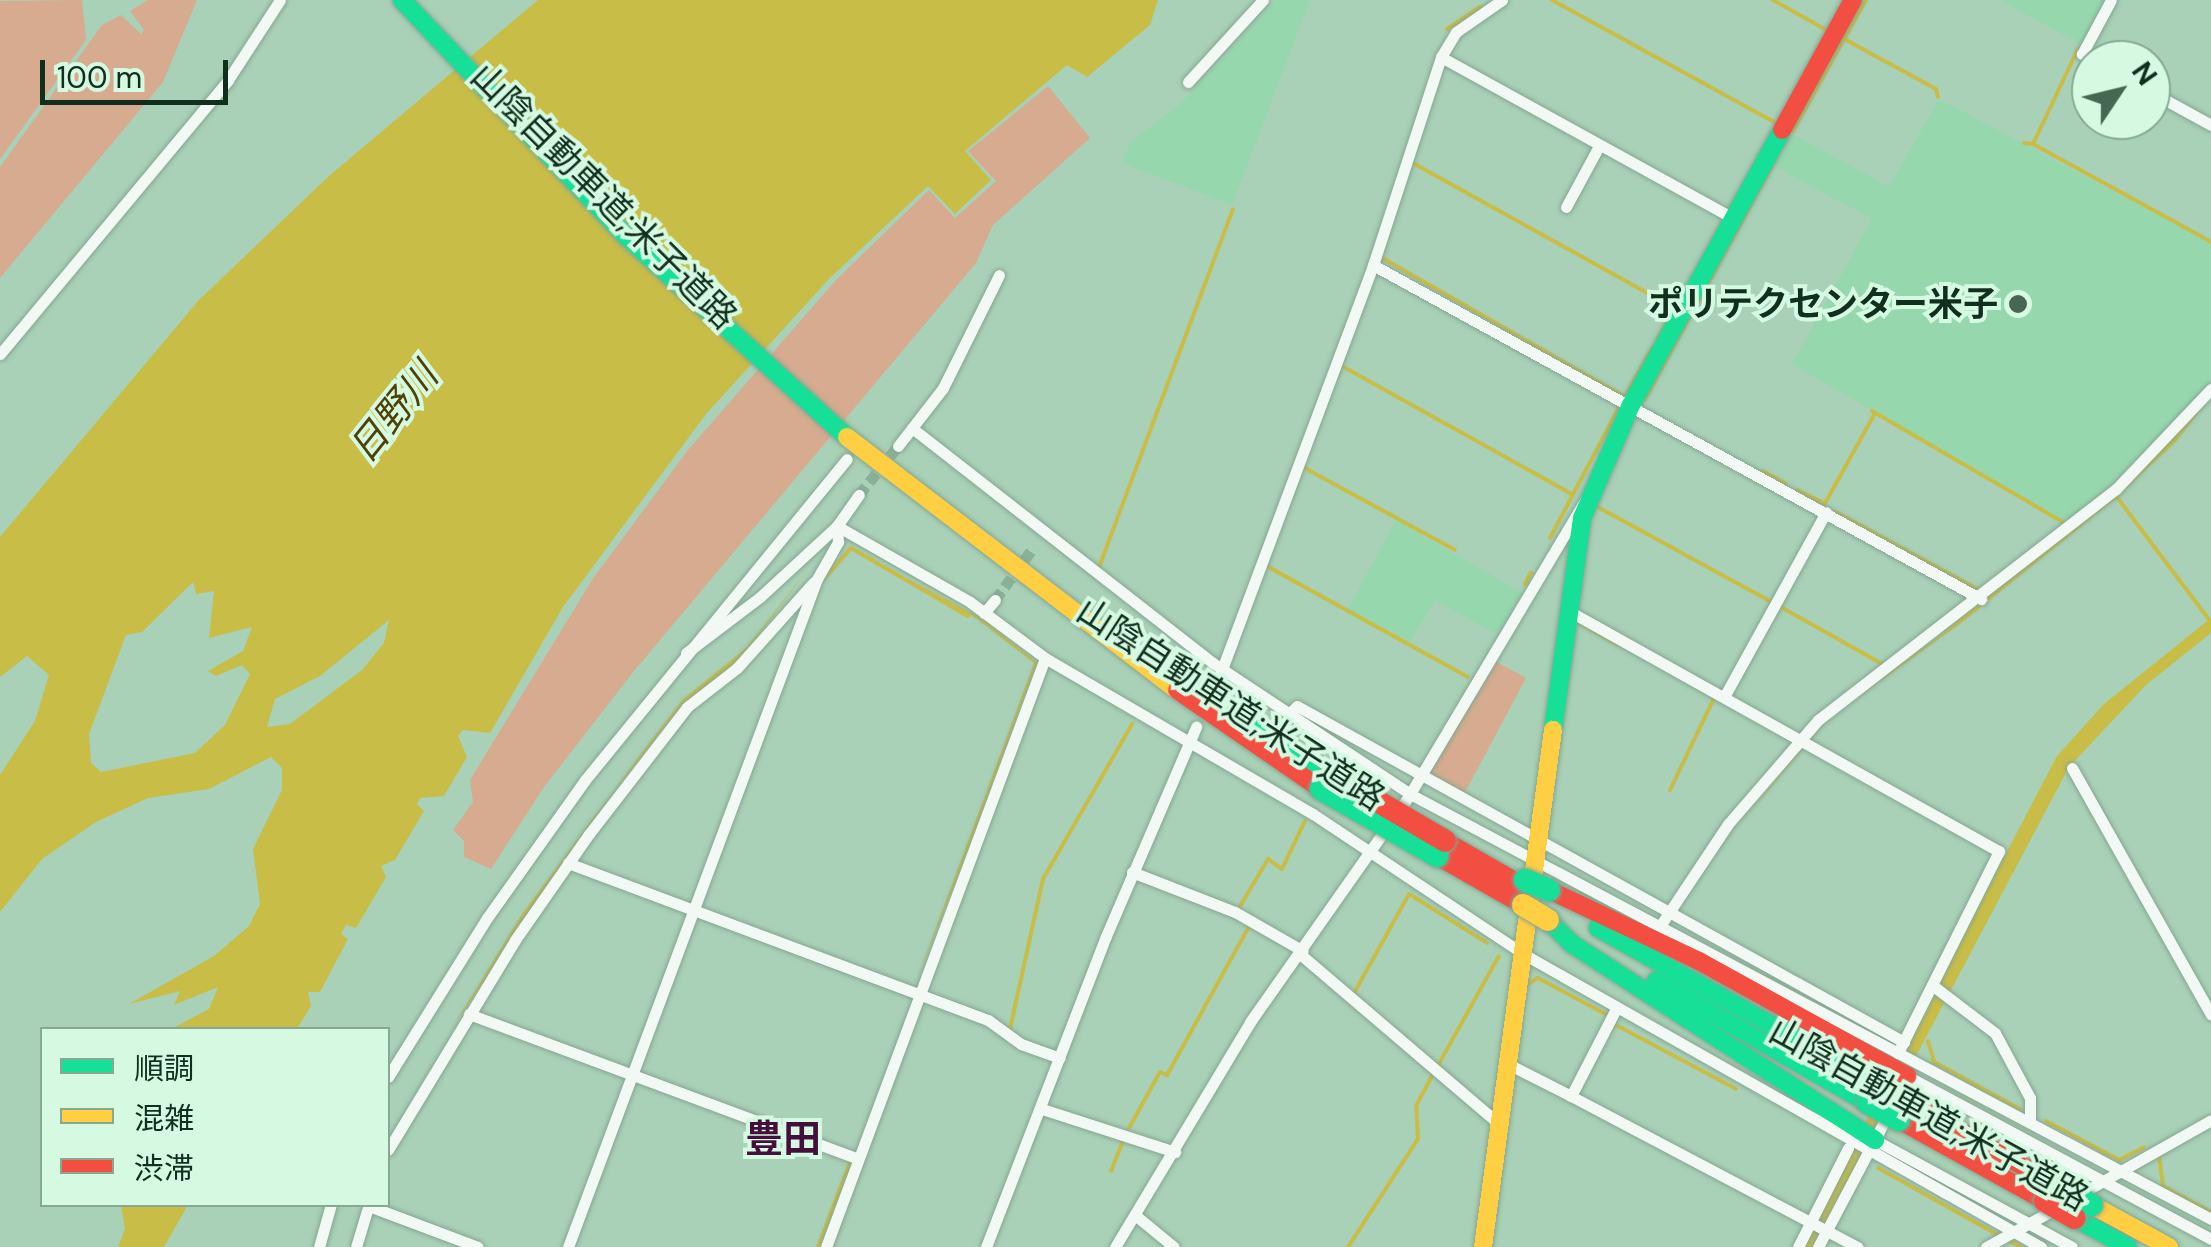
<!DOCTYPE html>
<meta charset="utf-8">
<style>
body{margin:0}
#map{position:relative;width:2211px;height:1247px;overflow:hidden;background:#a9d1b7;font-family:"DM Sans","Noto Sans JP",sans-serif}
div>[style]{position:absolute}
[style*='--x']{left:calc(var(--x)*1px);top:calc(var(--y)*1px);width:calc(var(--w)*1px);rotate:calc(var(--a)*1deg)}
.built>*{inset:0;background:#97d7ae}
.green>*{inset:0;background:#d6ab8f}
.water>*{inset:0;background:#c8bd47}
.stream>*{height:4px;margin:-2px;padding:0 2px;transform-origin:2px;border-radius:2px;background:#c8bd47}
.street-tunnel>*{height:11px;margin-top:-5.5px;transform-origin:0;background:repeating-linear-gradient(90deg,#8ab198 0 11px,transparent 0 16.5px)}
.roads{filter:drop-shadow(0 0 2px #85a591) drop-shadow(0 0 2px #85a591)}
.street>*{height:11px;margin:-5.5px;padding:0 5.5px;transform-origin:5.5px;border-radius:5.5px;background:#f2f8f4}
.fast>*{height:18px;margin:-9px;padding:0 9px;transform-origin:9px;border-radius:9px;background:#16e098}
.slow>*{height:18px;margin:-9px;padding:0 9px;transform-origin:9px;border-radius:9px;background:#ffcf43}
.jam>*{height:18px;margin:-9px;padding:0 9px;transform-origin:9px;border-radius:9px;background:#f24e42}
.bridges{filter:drop-shadow(0 0 2px #85a591) drop-shadow(0 0 2px #85a591)}
.fast-bridge>*{height:22px;margin:-11px;padding:0 11px;transform-origin:11px;border-radius:11px;background:#16e098}
.slow-bridge>*{height:22px;margin:-11px;padding:0 11px;transform-origin:11px;border-radius:11px;background:#ffcf43}
.jam-bridge>*{height:22px;margin:-11px;padding:0 11px;transform-origin:11px;border-radius:11px;background:#f24e42}
.dots>*{width:28px;height:28px;translate:-50% -50%;box-sizing:border-box;border:5px solid #d6fae1;border-radius:50%}
span{translate:-50% -50%;white-space:nowrap;text-align:center;line-height:1.15;-webkit-text-stroke:8px #d6fae1;paint-order:stroke}
.street-label{font-size:35px;color:#102f1d}
.poi-label{font-size:35px;color:#102f1d;font-weight:700}
.right{translate:-100% -50%;text-align:right}
.water-label{font-size:38px;color:#4f4207;font-style:italic}
.neighbourhood-label{font-size:38px;color:#450f3c;font-weight:700}
.legend{position:absolute;left:40px;top:1027px;width:350px;height:180px;box-sizing:border-box;background:#d6fae1;border:2px solid #87a993;margin:0;padding:12px 18px;list-style:none;font-size:30px;color:#102f1d}
.legend li{display:flex;align-items:center;gap:20px;height:50px}
.legend b{width:50px;border:2px solid #87a993}
.north{position:absolute;left:2071px;top:40px;width:100px;height:100px;box-sizing:border-box;background:#d6fae1;border:2px solid #87a993;border-radius:50%;rotate:55deg;font-size:28px;font-weight:700;line-height:40px;text-align:center;color:#102f1d}
.north::after{content:'';display:block;margin:auto;width:35px;height:45px;background:#466853;clip-path:polygon(50% 0,100% 100%,50% 72%,0 100%)}
.scale{position:absolute;left:40px;top:60px;width:188px;height:45px;box-sizing:border-box;border:5px solid #102f1d;border-top:0;padding-left:12px;font-size:30px;line-height:35px;white-space:nowrap;color:#102f1d;-webkit-text-stroke:8px #d6fae1;paint-order:stroke}
</style>
<div id="map">
<div class="built">
<i style="clip-path:polygon(1276px 0,1310px 0,1232px 205px,1122px 163px,1130px 142px,1177px 107px)"></i>
<i style="clip-path:polygon(2000px 0,2107px 0,2082px 45px)"></i>
<i style="clip-path:polygon(1939px 99px,2211px 243px,2211px 384px,2166px 438px,2069px 524px,1792px 364px,1872px 219px,1772px 165px,1789px 132px,1889px 187px)"></i>
<i style="clip-path:polygon(1396px 520px,1522px 593px,1504px 625px,1494px 633px,1435px 600px,1410px 642px,1348px 609px)"></i>
</div>
<div class="green">
<i style="clip-path:polygon(82px 0,86px 40px,0 159px,0 1px)"></i>
<i style="clip-path:polygon(148px 0,197px 0,163px 82px,0 278px,0 167px,102px 25px,121px 15px,141px 34px,144px 30px,130px 11px)"></i>
<i style="clip-path:polygon(1048px 86px,1090px 138px,993px 225px,976px 263px,634px 671px,544px 787px,491px 869px,464px 857px,464px 841px,453px 830px,473px 802px,470px 780px,592px 580px,688px 450px,836px 280px,929px 190px,955px 218px,996px 181px,968px 151px)"></i>
<i style="clip-path:polygon(1495px 661px,1526px 678px,1463px 796px,1427px 776px)"></i>
</div>
<div class="water">
<i style="clip-path:polygon(evenodd,538px 0,1158px 0,1150px 25px,1087px 77px,1067px 65px,965px 151px,991px 180px,955px 214px,928px 186px,829px 279px,706px 414px,563px 607px,490px 733px,463px 730px,458px 736px,467px 757px,444px 796px,420px 798px,417px 804px,424px 811px,395px 860px,381px 866px,386px 877px,356px 928px,346px 925px,341px 934px,348px 939px,320px 992px,308px 992px,311px 1006px,297px 1029px,171px 1029px,209px 1009px,218px 987px,174px 1005px,180px 991px,129px 1004px,214px 956px,249px 926px,260px 904px,253px 849px,282px 790px,282px 768px,271px 757px,209px 789px,148px 798px,96px 822px,42px 859px,0 912px,0 775px,35px 721px,49px 675px,27px 656px,0 677px,0 537px,198px 301px,329px 176px,538px 0,193px 582px,196px 594px,214px 591px,209px 638px,252px 627px,243px 651px,208px 671px,216px 676px,242px 665px,250px 674px,225px 725px,195px 753px,101px 772px,91px 763px,89px 734px,126px 635px,142px 632px,193px 582px,538px 0,389px 620px,384px 643px,362px 670px,290px 724px,267px 727px,275px 699px,320px 676px,389px 620px)"></i>
<i style="clip-path:polygon(2211px 397px,2176px 442px,2113px 501px,1964px 621px,1829px 718px,1710px 861px,1834px 710px,1933px 641px,2111px 497px)"></i>
<i style="clip-path:polygon(812px 564px,747px 650px,720px 677px,685px 701px,611px 795px,452px 1028px,522px 914px,646px 747px,683px 699px,746px 648px)"></i>
<i style="clip-path:polygon(903px 576px,979px 617px,1037px 662px,968px 850px,914px 987px,1034px 663px,977px 619px)"></i>
<i style="clip-path:polygon(2211px 618px,2211px 633px,2146px 685px,2069px 767px,1815px 1247px,1800px 1247px,2057px 756px,2104px 704px)"></i>
<i style="clip-path:polygon(121px 1205px,121px 1204px,188px 1205px,164px 1247px,118px 1247px,125px 1229px)"></i>
</div>
<div class="stream">
<i style="--x:1552;--y:0;--w:256;--a:28.8"></i>
<i style="--x:1773;--y:0;--w:63;--a:29.4"></i>
<i style="--x:1447;--y:29;--w:40;--a:-34"></i>
<i style="--x:1846;--y:40;--w:102;--a:28.6"></i>
<i style="--x:1936;--y:89;--w:8;--a:76"></i>
<i style="--x:1793;--y:131;--w:150;--a:-60.9"></i>
<i style="--x:2024;--y:143;--w:9;--a:6"></i>
<i style="--x:2033;--y:144;--w:105;--a:-64.7"></i>
<i style="--x:2033;--y:144;--w:203;--a:28.8"></i>
<i style="--x:1411;--y:162;--w:301;--a:29"></i>
<i style="--x:1379;--y:256;--w:284;--a:29.8"></i>
<i style="--x:1625;--y:397;--w:56;--a:-61.1"></i>
<i style="--x:1657;--y:340;--w:50;--a:-61.4"></i>
<i style="--x:1340;--y:365;--w:265;--a:29.1"></i>
<i style="--x:1645;--y:399;--w:265;--a:-61.4"></i>
<i style="--x:1872;--y:411;--w:225;--a:30.2"></i>
<i style="--x:1301;--y:466;--w:175;--a:28.6"></i>
<i style="--x:1763;--y:471;--w:26;--a:29"></i>
<i style="--x:1797;--y:490;--w:30;--a:26"></i>
<i style="--x:2116;--y:496;--w:158;--a:53"></i>
<i style="--x:1824;--y:505;--w:105;--a:-61"></i>
<i style="--x:1596;--y:506;--w:200;--a:28.7"></i>
<i style="--x:1836;--y:512;--w:163;--a:28.6"></i>
<i style="--x:1550;--y:538;--w:148;--a:-62.2"></i>
<i style="--x:1263;--y:564;--w:234;--a:28.9"></i>
<i style="--x:1098;--y:570;--w:385;--a:-69.5"></i>
<i style="--x:824;--y:579;--w:41;--a:-48.9"></i>
<i style="--x:851;--y:548;--w:135;--a:30.2"></i>
<i style="--x:1525;--y:584;--w:13;--a:-63"></i>
<i style="--x:1779;--y:606;--w:120;--a:29.3"></i>
<i style="--x:1576;--y:621;--w:48;--a:29.7"></i>
<i style="--x:1670;--y:790;--w:102;--a:-64.4"></i>
<i style="--x:1239;--y:908;--w:57;--a:-59.4"></i>
<i style="--x:1268;--y:859;--w:17;--a:36"></i>
<i style="--x:1282;--y:869;--w:53;--a:-64.4"></i>
<i style="--x:1525;--y:986;--w:15;--a:-32"></i>
<i style="--x:1538;--y:978;--w:78;--a:28.2"></i>
<i style="--x:1353;--y:995;--w:115;--a:-61"></i>
<i style="--x:1409;--y:894;--w:92;--a:32.1"></i>
<i style="--x:1614;--y:1024;--w:138;--a:28"></i>
<i style="--x:1010;--y:1029;--w:154;--a:-77.6"></i>
<i style="--x:1043;--y:879;--w:179;--a:-60.1"></i>
<i style="--x:1928;--y:1041;--w:22;--a:74"></i>
<i style="--x:1934;--y:1062;--w:98;--a:28.7"></i>
<i style="--x:1436;--y:1069;--w:129;--a:-60.9"></i>
<i style="--x:2046;--y:1121;--w:83;--a:28.1"></i>
<i style="--x:2119;--y:1160;--w:28;--a:-27"></i>
<i style="--x:1129;--y:1128;--w:64;--a:-61"></i>
<i style="--x:1160;--y:1072;--w:8;--a:23"></i>
<i style="--x:1167;--y:1075;--w:174;--a:-61.1"></i>
<i style="--x:2159;--y:1156;--w:30;--a:82"></i>
<i style="--x:2163;--y:1186;--w:55;--a:28.4"></i>
<i style="--x:1878;--y:1168;--w:137;--a:29.2"></i>
<i style="--x:1111;--y:1171;--w:35;--a:-68"></i>
<i style="--x:2009;--y:1241;--w:13;--a:27"></i>
<i style="--x:818;--y:1247;--w:93;--a:-69.2"></i>
<i style="--x:1348;--y:1247;--w:129;--a:-57.1"></i>
<i style="--x:1418;--y:1139;--w:33;--a:-93"></i>
<i style="--x:1416;--y:1106;--w:34;--a:-62"></i>
</div>
<div class="street-tunnel">
<i style="--x:859;--y:495;--w:63;--a:-51.5"></i>
<i style="--x:995;--y:600;--w:66;--a:-53.7"></i>
</div>
<div class="roads">
<div class="street">
<i style="--x:1502;--y:0;--w:56;--a:145.2"></i>
<i style="--x:1456;--y:32;--w:29;--a:121"></i>
<i style="--x:1441;--y:57;--w:333;--a:28.9"></i>
<i style="--x:2092;--y:60;--w:12;--a:-149"></i>
<i style="--x:2082;--y:54;--w:61;--a:-61.8"></i>
<i style="--x:1188;--y:82;--w:111;--a:-47.6"></i>
<i style="--x:2151;--y:92;--w:68;--a:28.8"></i>
<i style="--x:1566;--y:207;--w:69;--a:-61.6"></i>
<i style="--x:1373;--y:265;--w:694;--a:28.78"></i>
<i style="--x:0;--y:354;--w:356;--a:-50.2"></i>
<i style="--x:228;--y:80;--w:95;--a:-57"></i>
<i style="--x:912;--y:428;--w:382;--a:38"></i>
<i style="--x:1213;--y:663;--w:237;--a:33.6"></i>
<i style="--x:1410;--y:794;--w:907;--a:27.95"></i>
<i style="--x:898;--y:446;--w:73;--a:-52.2"></i>
<i style="--x:943;--y:388;--w:126;--a:-63.6"></i>
<i style="--x:837;--y:526;--w:153;--a:29.7"></i>
<i style="--x:970;--y:602;--w:94;--a:36.7"></i>
<i style="--x:1045;--y:658;--w:310;--a:30.2"></i>
<i style="--x:1313;--y:814;--w:257;--a:33.6"></i>
<i style="--x:1527;--y:956;--w:591;--a:29.52"></i>
<i style="--x:1567;--y:610;--w:495;--a:29.2"></i>
<i style="--x:1999;--y:851;--w:226;--a:116.6"></i>
<i style="--x:984;--y:613;--w:17;--a:-50"></i>
<i style="--x:686;--y:653;--w:93;--a:-37.1"></i>
<i style="--x:760;--y:597;--w:105;--a:-42.7"></i>
<i style="--x:837;--y:526;--w:38;--a:-55"></i>
<i style="--x:1215;--y:688;--w:452;--a:-69.5"></i>
<i style="--x:1373;--y:265;--w:219;--a:-71.9"></i>
<i style="--x:1724;--y:697;--w:211;--a:-61.1"></i>
<i style="--x:1289;--y:714;--w:11;--a:-45"></i>
<i style="--x:1297;--y:706;--w:694;--a:28.97"></i>
<i style="--x:2072;--y:768;--w:283;--a:60.6"></i>
<i style="--x:568;--y:863;--w:448;--a:20.5"></i>
<i style="--x:988;--y:1020;--w:41;--a:36"></i>
<i style="--x:1021;--y:1044;--w:41;--a:19.7"></i>
<i style="--x:1132;--y:872;--w:110;--a:21.2"></i>
<i style="--x:1235;--y:912;--w:78;--a:29.8"></i>
<i style="--x:1660;--y:926;--w:123;--a:-56.3"></i>
<i style="--x:1728;--y:824;--w:138;--a:-49.1"></i>
<i style="--x:1818;--y:720;--w:377;--a:-37.8"></i>
<i style="--x:2116;--y:489;--w:138;--a:-46.5"></i>
<i style="--x:1300;--y:954;--w:263;--a:40.5"></i>
<i style="--x:1932;--y:985;--w:79;--a:37.3"></i>
<i style="--x:1995;--y:1033;--w:74;--a:61.7"></i>
<i style="--x:2030;--y:1098;--w:23;--a:90"></i>
<i style="--x:469;--y:1014;--w:415;--a:20.4"></i>
<i style="--x:1508;--y:1064;--w:71;--a:26.9"></i>
<i style="--x:1571;--y:1096;--w:100;--a:-62.7"></i>
<i style="--x:1907;--y:1076;--w:345;--a:28.2"></i>
<i style="--x:388;--y:1077;--w:187;--a:-58.1"></i>
<i style="--x:487;--y:918;--w:169;--a:-54.6"></i>
<i style="--x:585;--y:780;--w:414;--a:-50.8"></i>
<i style="--x:1571;--y:1096;--w:324;--a:27.8"></i>
<i style="--x:1042;--y:1109;--w:140;--a:17.9"></i>
<i style="--x:1875;--y:1140;--w:224;--a:28.5"></i>
<i style="--x:388;--y:1150;--w:245;--a:-58.8"></i>
<i style="--x:515;--y:940;--w:129;--a:-55.1"></i>
<i style="--x:589;--y:834;--w:160;--a:-52.3"></i>
<i style="--x:687;--y:707;--w:63;--a:-38"></i>
<i style="--x:737;--y:668;--w:115;--a:-48.2"></i>
<i style="--x:2075;--y:1197;--w:156;--a:-29.5"></i>
<i style="--x:369;--y:1206;--w:116;--a:20.6"></i>
<i style="--x:1135;--y:1215;--w:50;--a:39.4"></i>
<i style="--x:319;--y:1247;--w:45;--a:-74.4"></i>
<i style="--x:356;--y:1247;--w:45;--a:-73.2"></i>
<i style="--x:568;--y:1247;--w:713;--a:-69.56"></i>
<i style="--x:817;--y:579;--w:43;--a:-60.4"></i>
<i style="--x:838;--y:542;--w:16;--a:-94"></i>
<i style="--x:826;--y:1247;--w:628;--a:-69.6"></i>
<i style="--x:986;--y:1247;--w:333;--a:-68.9"></i>
<i style="--x:1106;--y:936;--w:228;--a:-66.7"></i>
<i style="--x:1115;--y:1247;--w:262;--a:-59"></i>
<i style="--x:1250;--y:1022;--w:279;--a:-54.9"></i>
<i style="--x:1410;--y:794;--w:344;--a:-59.2"></i>
<i style="--x:1798;--y:1247;--w:111;--a:-63.2"></i>
<i style="--x:1818;--y:1247;--w:150;--a:-62.2"></i>
<i style="--x:1986;--y:1247;--w:79;--a:-28.8"></i>
</div>
<div class="fast">
<i style="--x:402;--y:0;--w:325;--a:46.5"></i>
<i style="--x:626;--y:236;--w:299;--a:42.3"></i>
<i style="--x:1198;--y:689;--w:158;--a:32.6"></i>
<i style="--x:1553;--y:730;--w:214;--a:-82.2"></i>
<i style="--x:1582;--y:518;--w:123;--a:-66.6"></i>
<i style="--x:1631;--y:405;--w:314;--a:-61.2"></i>
<i style="--x:1548;--y:920;--w:34;--a:45"></i>
<i style="--x:1572;--y:944;--w:361;--a:32.9"></i>
<i style="--x:1598;--y:928;--w:322;--a:29.3"></i>
<i style="--x:1656;--y:981;--w:245;--a:29.9"></i>
<i style="--x:2075;--y:1218;--w:60;--a:28.7"></i>
</div>
<div class="slow">
<i style="--x:847;--y:437;--w:416;--a:37.5"></i>
<i style="--x:2092;--y:1205;--w:88;--a:28.6"></i>
<i style="--x:1483;--y:1247;--w:522;--a:-82.29"></i>
</div>
<div class="jam">
<i style="--x:1782;--y:130;--w:148;--a:-61.4"></i>
<i style="--x:1177;--y:690;--w:175;--a:34.5"></i>
<i style="--x:1445;--y:841;--w:92;--a:29.9"></i>
<i style="--x:1437;--y:856;--w:99;--a:29.7"></i>
<i style="--x:1549;--y:890;--w:166;--a:25.3"></i>
<i style="--x:1699;--y:961;--w:238;--a:28.9"></i>
<i style="--x:1910;--y:1103;--w:176;--a:29.2"></i>
<i style="--x:1899;--y:1120;--w:167;--a:29"></i>
</div>
</div>
<div class="bridges">
<div class="fast-bridge">
<i style="--x:1321;--y:789;--w:134;--a:30"></i>
<i style="--x:1525;--y:880;--w:26;--a:23"></i>
<i style="--x:1868;--y:1103;--w:35;--a:29"></i>
<i style="--x:2064;--y:1189;--w:32;--a:30"></i>
</div>
<div class="slow-bridge">
<i style="--x:1523;--y:905;--w:29;--a:31"></i>
<i style="--x:1879;--y:1086;--w:35;--a:29"></i>
</div>
<div class="jam-bridge">
<i style="--x:1331;--y:774;--w:132;--a:30.4"></i>
<i style="--x:2045;--y:1201;--w:34;--a:30"></i>
</div>
</div>
<div class="dots">
<i style="left:2018px;top:304px;background:#466853"></i>
</div>
<div class="street-label">
<span style="left:604px;top:196px;rotate:45deg">山陰自動車道;米子道路</span>
<span style="left:1231px;top:704px;rotate:33deg">山陰自動車道;米子道路</span>
<span style="left:1929px;top:1114px;rotate:29deg">山陰自動車道;米子道路</span>
</div>
<div class="poi-label">
<span class="right" style="left:1998px;top:304px">ポリテクセンター米子</span>
</div>
<div class="water-label">
<span style="left:394px;top:413px;rotate:-51deg">日野川</span>
</div>
<div class="neighbourhood-label">
<span style="left:783px;top:1140px">豊田</span>
</div>
<ul class="legend">
<li><b style="height:12px;background:#16e098"></b>順調</li>
<li><b style="height:12px;background:#ffcf43"></b>混雑</li>
<li><b style="height:12px;background:#f24e42"></b>渋滞</li>
</ul>
<div class="north">N</div>
<div class="scale">100 m</div>
</div>
